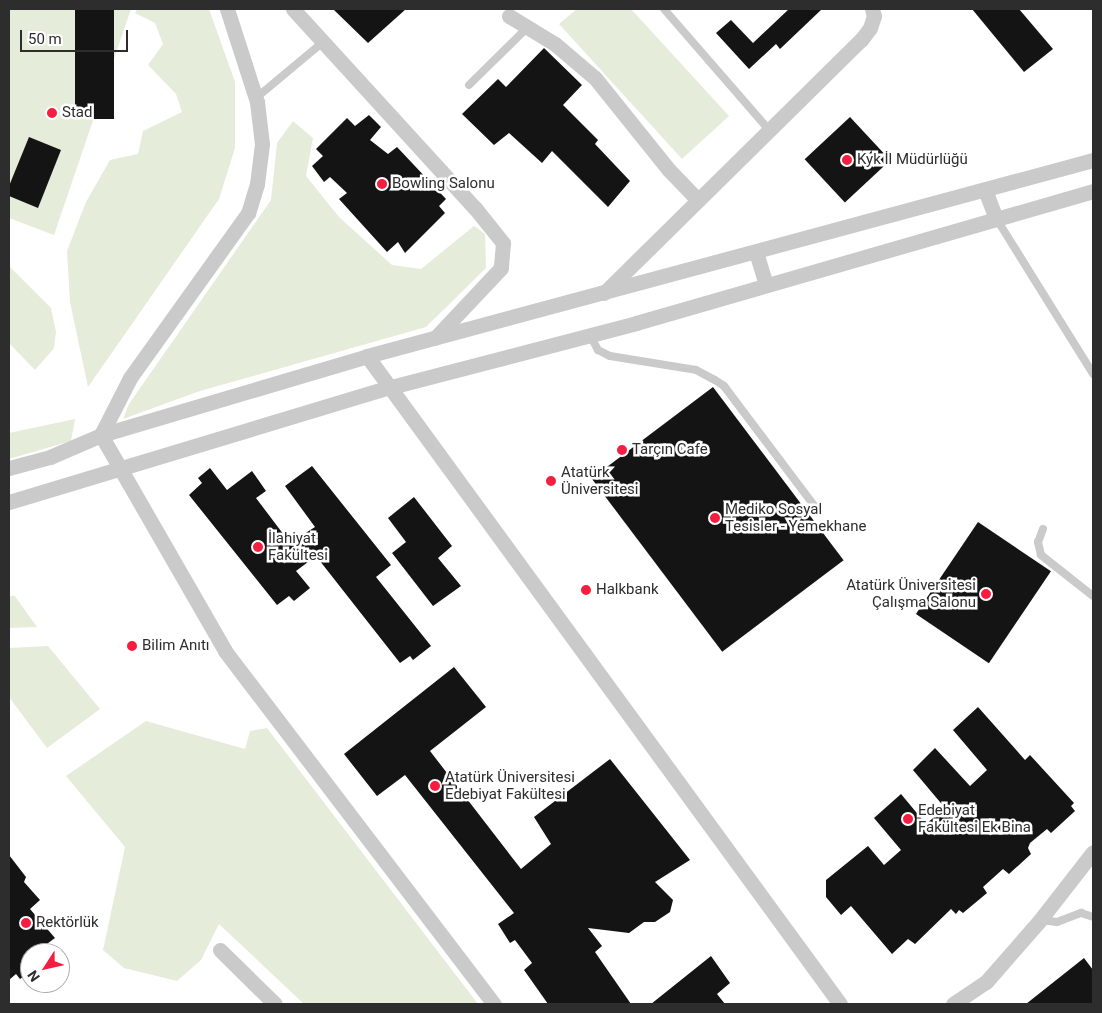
<!DOCTYPE html>
<meta charset="utf-8">
<style>
body{margin:0}
#map{position:relative;width:1102px;height:1013px;overflow:hidden;background:#fff;font-family:Roboto,sans-serif}
div>[style]{position:absolute}
[style*='--x']{left:calc(var(--x)*1px);top:calc(var(--y)*1px);width:calc(var(--w)*1px);rotate:calc(var(--a)*1deg)}
.green>*{inset:0;background:#e5ecd9}
.building>*{inset:0;background:#141414;transform-origin:0 0}
.lane>*{height:8px;margin:-4px;padding:0 4px;transform-origin:4px;border-radius:4px;background:#cacaca}
.street>*{height:15px;margin:-7.5px;padding:0 7.5px;transform-origin:7.5px;border-radius:7.5px;background:#cacaca}
.dots>*{width:14px;height:14px;translate:-50% -50%;box-sizing:border-box;border:2px solid #fff;border-radius:50%}
span{translate:-50% -50%;white-space:nowrap;text-align:center;line-height:1.15;-webkit-text-stroke:5px #fff;paint-order:stroke}
.poi-label{font-size:15px;color:#2d2d2d}
.left{translate:0 -50%;text-align:left}
.right{translate:-100% -50%;text-align:right}
.frame{position:absolute;inset:0;border:10px solid #2d2d2d;pointer-events:none}
.north{position:absolute;left:20px;top:943px;width:50px;height:50px;box-sizing:border-box;background:#fff;border:1px solid #ababab;border-radius:50%;rotate:235deg;font-size:14px;font-weight:700;line-height:20px;text-align:center;color:#2d2d2d}
.north::after{content:'';display:block;margin:auto;width:18px;height:22px;background:#f51e40;clip-path:polygon(50% 0,100% 100%,50% 72%,0 100%)}
.scale{position:absolute;left:20px;top:30px;width:108px;height:22px;box-sizing:border-box;border:2px solid #2d2d2d;border-top:0;padding-left:6px;font-size:15px;line-height:18px;white-space:nowrap;color:#2d2d2d;-webkit-text-stroke:4px #fff;paint-order:stroke}
</style>
<div id="map">
<div class="green">
<i style="clip-path:polygon(9px 9px,131px 9px,54px 235px,9px 218px)"></i>
<i style="clip-path:polygon(137px 9px,209px 9px,235px 82px,235px 148px,219px 199px,88px 387px,70px 302px,67px 251px,86px 202px,110px 160px,138px 154px,143px 131px,182px 112px,176px 94px,148px 65px,163px 44px,155px 23px,135px 13px)"></i>
<i style="clip-path:polygon(577px 9px,631px 9px,729px 116px,682px 159px,559px 24px)"></i>
<i style="clip-path:polygon(293px 121px,313px 138px,306px 176px,339px 217px,392px 265px,421px 269px,474px 226px,485px 234px,486px 268px,426px 327px,200px 391px,123px 419px,129px 404px,271px 200px,277px 143px)"></i>
<i style="clip-path:polygon(9px 266px,51px 308px,56px 332px,54px 348px,35px 370px,9px 343px)"></i>
<i style="clip-path:polygon(75px 419px,71px 441px,9px 459px,9px 433px)"></i>
<i style="clip-path:polygon(14px 595px,37px 627px,9px 628px,9px 597px)"></i>
<i style="clip-path:polygon(48px 646px,100px 709px,47px 748px,9px 697px,9px 648px)"></i>
<i style="clip-path:polygon(146px 721px,245px 749px,250px 731px,267px 728px,478px 1004px,304px 1004px,219px 924px,201px 960px,177px 981px,124px 968px,103px 950px,125px 847px,66px 776px)"></i>
</div>
<div class="building">
<i style="left:75px;top:9px;width:39px;height:110px"></i>
<i style="clip-path:polygon(333px 9px,406px 9px,368px 43px)"></i>
<i style="clip-path:polygon(789px 9px,822px 9px,780px 49px,776px 44px,749px 69px,716px 33px,731px 20px,753px 43px)"></i>
<i style="clip-path:polygon(972px 9px,1019px 9px,1053px 49px,1024px 72px)"></i>
<i style="clip-path:polygon(544px 48px,582px 85px,563px 105px,598px 140px,595px 144px,630px 181px,608px 207px,552px 151px,542px 163px,509px 133px,494px 145px,462px 114px,498px 79px,506px 87px)"></i>
<i style="clip-path:polygon(369px 115px,381px 127px,370px 140px,388px 154px,397px 147px,446px 199px,439px 206px,445px 213px,405px 253px,398px 242px,387px 252px,339px 199px,347px 193px,330px 177px,324px 182px,312px 166px,323px 156px,316px 149px,347px 118px,355px 126px)"></i>
<i style="left:850px;top:117px;width:59px;height:62px;rotate:47deg"></i>
<i style="clip-path:polygon(29px 137px,61px 150px,38px 208px,9px 196px,9px 186px)"></i>
<i style="left:713px;top:387px;width:217px;height:152px;rotate:53deg"></i>
<i style="clip-path:polygon(312px 466px,391px 565px,376px 577px,431px 646px,413px 660px,410px 656px,400px 663px,316px 556px,296px 571px,310px 588px,294px 601px,289px 596px,277px 605px,189px 495px,202px 483px,198px 478px,210px 468px,227px 490px,252px 471px,266px 491px,256px 498px,290px 543px,315px 527px,285px 486px)"></i>
<i style="clip-path:polygon(414px 497px,452px 546px,438px 558px,461px 586px,433px 606px,392px 553px,406px 542px,388px 518px)"></i>
<i style="left:978px;top:522px;width:88px;height:111px;rotate:34deg"></i>
<i style="clip-path:polygon(454px 667px,486px 707px,430px 751px,521px 869px,551px 844px,534px 817px,610px 759px,690px 860px,655px 882px,673px 900px,670px 912px,655px 922px,644px 922px,629px 933px,588px 928px,602px 946px,595px 952px,631px 1004px,548px 1004px,524px 970px,532px 963px,515px 940px,510px 943px,498px 924px,514px 913px,405px 775px,377px 796px,344px 754px)"></i>
<i style="clip-path:polygon(978px 707px,1025px 760px,1030px 755px,1074px 803px,1071px 806px,1075px 811px,1051px 833px,1047px 829px,1030px 843px,1028px 848px,1031px 854px,1009px 874px,1003px 869px,983px 887px,987px 893px,963px 913px,959px 910px,956px 914px,951px 909px,915px 944px,908px 939px,892px 954px,851px 906px,841px 915px,826px 897px,826px 880px,868px 846px,884px 865px,901px 850px,874px 818px,901px 794px,926px 824px,945px 808px,913px 770px,935px 748px,970px 786px,987px 770px,953px 730px)"></i>
<i style="clip-path:polygon(9px 855px,26px 877px,24px 882px,40px 900px,30px 909px,55px 938px,44px 946px,49px 953px,30px 953px,30px 972px,20px 979px,16px 974px,9px 980px)"></i>
<i style="clip-path:polygon(711px 956px,730px 983px,717px 994px,725px 1004px,651px 1004px)"></i>
<i style="clip-path:polygon(1084px 958px,1093px 970px,1093px 1004px,1026px 1004px)"></i>
</div>
<div class="lane">
<i style="--x:664;--y:9;--w:160;--a:49"></i>
<i style="--x:469;--y:85;--w:81;--a:-44.5"></i>
<i style="--x:256;--y:98;--w:87;--a:-39.9"></i>
<i style="--x:996;--y:218;--w:184;--a:58.1"></i>
<i style="--x:590;--y:335;--w:17;--a:62"></i>
<i style="--x:598;--y:350;--w:13;--a:27"></i>
<i style="--x:610;--y:356;--w:87;--a:9.2"></i>
<i style="--x:696;--y:370;--w:21;--a:28"></i>
<i style="--x:715;--y:380;--w:11;--a:34"></i>
<i style="--x:724;--y:386;--w:153;--a:53"></i>
<i style="--x:1043;--y:529;--w:14;--a:111"></i>
<i style="--x:1038;--y:542;--w:13;--a:77"></i>
<i style="--x:1041;--y:555;--w:66;--a:38.3"></i>
<i style="--x:1040;--y:920;--w:17;--a:7"></i>
<i style="--x:1057;--y:922;--w:26;--a:-21"></i>
<i style="--x:1081;--y:913;--w:13;--a:18"></i>
</div>
<div class="street">
<i style="--x:227;--y:9;--w:98;--a:72.1"></i>
<i style="--x:257;--y:102;--w:42;--a:83.2"></i>
<i style="--x:262;--y:144;--w:40;--a:97.1"></i>
<i style="--x:257;--y:184;--w:30;--a:107"></i>
<i style="--x:248;--y:213;--w:203;--a:125.6"></i>
<i style="--x:130;--y:378;--w:64;--a:117"></i>
<i style="--x:101;--y:435;--w:249;--a:60.1"></i>
<i style="--x:225;--y:651;--w:444;--a:52.7"></i>
<i style="--x:293;--y:9;--w:270;--a:47.6"></i>
<i style="--x:475;--y:208;--w:45;--a:51.3"></i>
<i style="--x:503;--y:243;--w:25;--a:95"></i>
<i style="--x:501;--y:268;--w:96;--a:133.3"></i>
<i style="--x:509;--y:16;--w:54;--a:31.3"></i>
<i style="--x:555;--y:44;--w:52;--a:40.4"></i>
<i style="--x:595;--y:78;--w:118;--a:51.2"></i>
<i style="--x:669;--y:170;--w:42;--a:46"></i>
<i style="--x:985;--y:190;--w:30;--a:69"></i>
<i style="--x:756;--y:252;--w:34;--a:73"></i>
<i style="--x:604;--y:293;--w:361;--a:-44.6"></i>
<i style="--x:861;--y:40;--w:15;--a:-53"></i>
<i style="--x:870;--y:28;--w:13;--a:-72"></i>
<i style="--x:874;--y:16;--w:7;--a:-106"></i>
<i style="--x:367;--y:356;--w:802;--a:53.87"></i>
<i style="--x:9;--y:468;--w:42;--a:-15"></i>
<i style="--x:50;--y:457;--w:56;--a:-23.3"></i>
<i style="--x:101;--y:435;--w:277;--a:-16.5"></i>
<i style="--x:367;--y:356;--w:752;--a:-15.11"></i>
<i style="--x:9;--y:502;--w:399;--a:-16.8"></i>
<i style="--x:391;--y:387;--w:253;--a:-14.6"></i>
<i style="--x:636;--y:323;--w:476;--a:-16.1"></i>
<i style="--x:220;--y:950;--w:77;--a:44.5"></i>
<i style="--x:953;--y:1004;--w:40;--a:-34"></i>
<i style="--x:986;--y:982;--w:82;--a:-48.9"></i>
<i style="--x:1040;--y:920;--w:86;--a:-52.1"></i>
</div>
<div class="dots">
<i style="left:52px;top:113px;background:#f51e40"></i>
<i style="left:847px;top:160px;background:#f51e40"></i>
<i style="left:382px;top:184px;background:#f51e40"></i>
<i style="left:622px;top:450px;background:#f51e40"></i>
<i style="left:551px;top:481px;background:#f51e40"></i>
<i style="left:715px;top:518px;background:#f51e40"></i>
<i style="left:258px;top:547px;background:#f51e40"></i>
<i style="left:586px;top:590px;background:#f51e40"></i>
<i style="left:986px;top:594px;background:#f51e40"></i>
<i style="left:132px;top:646px;background:#f51e40"></i>
<i style="left:435px;top:786px;background:#f51e40"></i>
<i style="left:908px;top:819px;background:#f51e40"></i>
<i style="left:26px;top:923px;background:#f51e40"></i>
</div>
<div class="poi-label">
<span class="left" style="left:62px;top:113px">Stad</span>
<span class="left" style="left:857px;top:160px">Kyk İl Müdürlüğü</span>
<span class="left" style="left:392px;top:184px">Bowling Salonu</span>
<span class="left" style="left:632px;top:450px">Tarçın Cafe</span>
<span class="left" style="left:561px;top:481px">Atatürk<br>Üniversitesi</span>
<span class="left" style="left:725px;top:518px">Mediko Sosyal<br>Tesisler - Yemekhane</span>
<span class="left" style="left:268px;top:547px">İlahiyat<br>Fakültesi</span>
<span class="right" style="left:976px;top:594px">Atatürk Üniversitesi<br>Çalışma Salonu</span>
<span class="left" style="left:596px;top:590px">Halkbank</span>
<span class="left" style="left:142px;top:646px">Bilim Anıtı</span>
<span class="left" style="left:445px;top:786px">Atatürk Üniversitesi<br>Edebiyat Fakültesi</span>
<span class="left" style="left:918px;top:819px">Edebiyat<br>Fakültesi Ek Bina</span>
<span class="left" style="left:36px;top:923px">Rektörlük</span>
</div>
<div class="frame"></div>
<div class="north">N</div>
<div class="scale">50 m</div>
</div>
